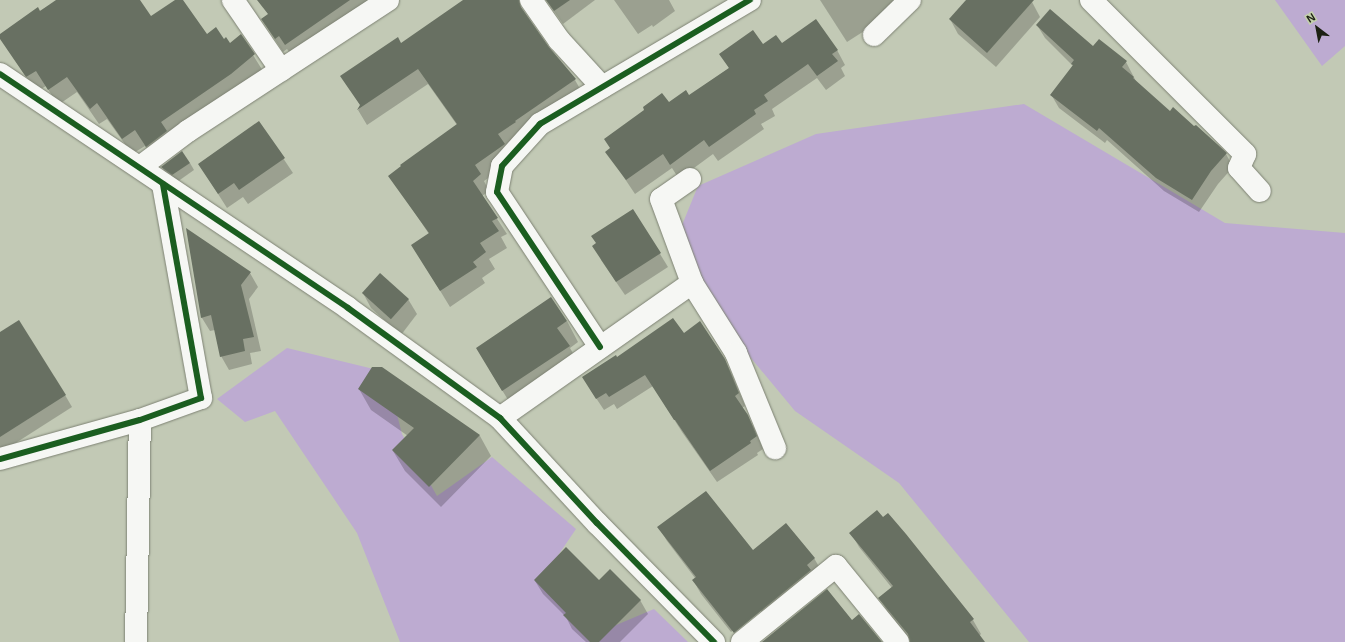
<!DOCTYPE html>
<style>
body{margin:0}
#map{position:relative;width:1345px;height:642px;overflow:hidden;background:#c2c9b5;font-family:Helvetica,sans-serif}
div>[style]{position:absolute}
[style*='--x']{left:calc(var(--x)*1px);top:calc(var(--y)*1px);width:calc(var(--w)*1px);rotate:calc(var(--a)*1deg)}
.green>*{inset:0;background:#bdabd1}
.shadow>*{inset:0;background:#0003}
.building>*{inset:0;background:#687062;transform-origin:0 0}
.roads{filter:drop-shadow(0 0 1px #7d8273) drop-shadow(0 0 1px #7d8273)}
.minor>*{height:22px;margin:-11px;padding:0 11px;transform-origin:11px;border-radius:11px;background:#f6f7f4}
.cycleway>*{height:6px;margin:-3px;padding:0 3px;transform-origin:3px;border-radius:3px;background:#1b5e20}
span{translate:-50% -50%;white-space:nowrap;text-align:center;line-height:1.15;-webkit-text-stroke:4px #c4d1ad;paint-order:stroke}
.north{position:absolute;left:1297px;top:8px;width:40px;height:40px;-webkit-text-stroke:3px #c4d1ad;paint-order:stroke;rotate:328deg;font-size:11px;font-weight:700;line-height:16px;text-align:center;color:#1d2114}
.north::after{content:'';display:block;margin:auto;width:14px;height:18px;background:#1d2114;clip-path:polygon(50% 0,100% 100%,50% 72%,0 100%)}
</style>
<div id="map">
<div class="green">
<i style="clip-path:polygon(1275px 0,1345px 0,1345px 46px,1322px 66px)"></i>
<i style="clip-path:polygon(1024px 104px,1225px 223px,1345px 233px,1345px 642px,1029px 642px,899px 483px,795px 411px,696px 292px,680px 230px,698px 186px,816px 134px)"></i>
<i style="clip-path:polygon(287px 348px,386px 372px,402px 434px,437px 496px,492px 457px,576px 529px,544px 576px,588px 637px,654px 609px,688px 642px,400px 642px,357px 533px,275px 411px,245px 422px,217px 399px)"></i>
</div>
<div class="shadow">
<i style="clip-path:polygon(58px 0,139px 0,151px 18px,176px 0,182px 0,207px 35px,223px 40px,230px 44px,241px 36px,263px 71px,156px 162px,145px 146px,132px 154px,107px 119px,99px 124px,77px 92px,58px 105px,46px 86px,36px 92px,0 37px,0 35px)"></i>
<i style="clip-path:polygon(260px 0,376px 0,293px 57px,287px 49px,283px 52px,270px 32px,263px 19px,269px 15px)"></i>
<i style="clip-path:polygon(465px 0,486px 0,548px 48px,575px 80px,584px 96px,514px 160px,484px 181px,489px 191px,482px 196px,507px 234px,501px 237px,507px 248px,489px 259px,495px 269px,482px 278px,485px 283px,450px 307px,422px 261px,429px 234px,390px 176px,457px 125px,428px 84px,367px 125px,358px 110px,361px 106px,342px 76px,401px 44px)"></i>
<i style="clip-path:polygon(546px 0,595px 0,563px 24px)"></i>
<i style="clip-path:polygon(614px 0,669px 0,675px 11px,653px 27px,652px 25px,638px 34px)"></i>
<i style="clip-path:polygon(820px 0,911px 0,911px 1px,847px 42px)"></i>
<i style="clip-path:polygon(967px 0,1031px 0,1040px 17px,996px 67px,958px 34px,950px 19px)"></i>
<i style="clip-path:polygon(1037px 25px,1126px 62px,1137px 83px,1170px 113px,1226px 154px,1233px 167px,1218px 184px,1199px 212px,1164px 191px,1107px 140px,1105px 143px,1059px 108px,1052px 96px,1073px 66px,1045px 38px)"></i>
<i style="clip-path:polygon(762px 45px,782px 45px,837px 50px,845px 65px,841px 68px,845px 76px,826px 90px,817px 78px,772px 109px,775px 116px,761px 124px,764px 129px,718px 161px,713px 154px,679px 179px,672px 168px,635px 194px,607px 152px,668px 104px,689px 96px,729px 68px,721px 54px)"></i>
<i style="clip-path:polygon(259px 122px,293px 173px,248px 204px,243px 197px,227px 208px,199px 164px)"></i>
<i style="clip-path:polygon(190px 163px,194px 170px,177px 182px,166px 174px,162px 167px)"></i>
<i style="clip-path:polygon(633px 210px,668px 267px,625px 295px,601px 260px,597px 244px)"></i>
<i style="clip-path:polygon(187px 230px,250px 273px,258px 287px,249px 299px,261px 351px,250px 353px,252px 364px,229px 370px,221px 356px,215px 330px,210px 331px,202px 318px)"></i>
<i style="clip-path:polygon(363px 293px,408px 299px,417px 314px,401px 335px,371px 308px)"></i>
<i style="clip-path:polygon(567px 321px,578px 342px,570px 348px,581px 367px,515px 411px,489px 369px)"></i>
<i style="clip-path:polygon(0 333px,65px 395px,72px 407px,0 453px)"></i>
<i style="clip-path:polygon(684px 334px,724px 359px,731px 372px,745px 406px,742px 408px,755px 429px,763px 449px,757px 453px,758px 455px,717px 482px,682px 432px,653px 386px,617px 409px,614px 404px,604px 410px,590px 389px,617px 358px)"></i>
<i style="clip-path:polygon(382px 368px,480px 436px,491px 456px,441px 507px,405px 471px,393px 451px,408px 436px,371px 410px,359px 389px)"></i>
<i style="clip-path:polygon(883px 519px,905px 535px,973px 620px,981px 634px,979px 636px,984px 642px,911px 642px,888px 613px,880px 598px,892px 588px,859px 547px,851px 533px)"></i>
<i style="clip-path:polygon(659px 528px,753px 552px,814px 558px,822px 572px,768px 625px,760px 609px,731px 632px,701px 594px,693px 580px,695px 578px,667px 541px)"></i>
<i style="clip-path:polygon(535px 581px,599px 581px,640px 600px,648px 614px,620px 642px,586px 642px,572px 629px,566px 617px,543px 594px)"></i>
</div>
<div class="building">
<i style="clip-path:polygon(56px 0,140px 0,151px 16px,175px 0,183px 0,207px 34px,216px 27px,224px 39px,226px 37px,230px 43px,241px 34px,255px 54px,231px 74px,161px 122px,167px 131px,146px 147px,135px 130px,122px 139px,97px 103px,90px 109px,67px 77px,48px 90px,36px 71px,26px 77px,0 39px,0 34px,38px 7px,40px 11px)"></i>
<i style="clip-path:polygon(257px 0,350px 0,285px 45px,279px 36px,275px 39px,261px 19px,268px 14px)"></i>
<i style="clip-path:polygon(463px 0,519px 0,521px 7px,549px 47px,576px 79px,515px 121px,516px 122px,498px 134px,505px 144px,475px 165px,481px 174px,473px 181px,498px 218px,492px 221px,499px 231px,480px 243px,486px 252px,473px 262px,477px 267px,440px 291px,411px 245px,429px 233px,388px 176px,401px 166px,400px 165px,457px 124px,418px 69px,357px 110px,360px 105px,340px 76px,398px 37px,401px 43px)"></i>
<i style="clip-path:polygon(546px 0,570px 0,554px 11px)"></i>
<i style="clip-path:polygon(966px 0,1034px 0,987px 53px,949px 19px)"></i>
<i style="clip-path:polygon(1050px 9px,1093px 46px,1099px 39px,1127px 61px,1122px 67px,1134px 77px,1133px 78px,1170px 111px,1173px 107px,1194px 126px,1196px 125px,1227px 153px,1211px 171px,1192px 200px,1156px 178px,1099px 128px,1097px 131px,1050px 95px,1073px 65px,1071px 64px,1074px 60px,1036px 25px)"></i>
<i style="clip-path:polygon(816px 19px,838px 50px,832px 54px,838px 61px,817px 76px,808px 64px,764px 95px,768px 101px,754px 110px,756px 114px,709px 147px,704px 140px,670px 165px,663px 154px,626px 180px,605px 152px,610px 148px,604px 139px,644px 110px,643px 107px,662px 93px,669px 102px,686px 90px,689px 95px,729px 68px,719px 54px,753px 30px,763px 44px,776px 35px,782px 43px)"></i>
<i style="clip-path:polygon(259px 121px,285px 158px,239px 190px,234px 183px,218px 194px,198px 164px)"></i>
<i style="clip-path:polygon(182px 151px,190px 163px,172px 175px,161px 167px)"></i>
<i style="clip-path:polygon(633px 209px,661px 253px,616px 282px,592px 246px,596px 243px,591px 236px)"></i>
<i style="clip-path:polygon(186px 228px,251px 272px,241px 285px,254px 337px,243px 339px,245px 351px,220px 357px,211px 315px,201px 318px)"></i>
<i style="left:380px;top:273px;width:39px;height:27px;rotate:42deg"></i>
<i style="clip-path:polygon(551px 297px,567px 321px,557px 328px,570px 346px,502px 391px,476px 348px)"></i>
<i style="clip-path:polygon(673px 318px,684px 333px,700px 321px,725px 359px,739px 393px,735px 396px,748px 415px,757px 436px,750px 441px,751px 443px,710px 471px,675px 420px,674px 420px,645px 375px,609px 397px,606px 393px,596px 399px,582px 377px,616px 355px,617px 357px)"></i>
<i style="clip-path:polygon(19px 320px,66px 395px,0 437px,0 332px)"></i>
<i style="clip-path:polygon(372px 367px,382px 367px,480px 435px,429px 487px,392px 450px,414px 428px,358px 389px)"></i>
<i style="clip-path:polygon(706px 491px,753px 550px,786px 523px,815px 558px,807px 565px,811px 570px,734px 633px,692px 580px,696px 577px,657px 527px)"></i>
<i style="clip-path:polygon(877px 510px,883px 517px,888px 513px,906px 534px,974px 619px,970px 622px,985px 642px,910px 642px,908px 634px,878px 598px,893px 586px,849px 533px)"></i>
<i style="clip-path:polygon(566px 547px,599px 580px,610px 569px,641px 600px,599px 642px,590px 642px,563px 615px,566px 613px,534px 580px)"></i>
<i style="clip-path:polygon(827px 589px,852px 620px,859px 614px,882px 642px,762px 642px)"></i>
</div>
<div class="roads">
<div class="minor">
<i style="--x:233;--y:0;--w:85;--a:55.6"></i>
<i style="--x:531;--y:0;--w:49;--a:55"></i>
<i style="--x:559;--y:40;--w:64;--a:47.5"></i>
<i style="--x:1091;--y:0;--w:218;--a:45"></i>
<i style="--x:1245;--y:154;--w:15;--a:113"></i>
<i style="--x:1239;--y:168;--w:31;--a:48"></i>
<i style="--x:874;--y:35;--w:50;--a:-44.2"></i>
<i style="--x:0;--y:74;--w:419;--a:33.9"></i>
<i style="--x:348;--y:308;--w:188;--a:35.9"></i>
<i style="--x:500;--y:418;--w:143;--a:47.3"></i>
<i style="--x:597;--y:523;--w:167;--a:45.5"></i>
<i style="--x:140;--y:167;--w:60;--a:-36.9"></i>
<i style="--x:188;--y:131;--w:239;--a:-33.2"></i>
<i style="--x:690;--y:179;--w:35;--a:145"></i>
<i style="--x:661;--y:199;--w:90;--a:69.7"></i>
<i style="--x:692;--y:283;--w:83;--a:57.8"></i>
<i style="--x:736;--y:353;--w:103;--a:67.7"></i>
<i style="--x:600;--y:347;--w:186;--a:-123.6"></i>
<i style="--x:497;--y:192;--w:26;--a:-79"></i>
<i style="--x:502;--y:166;--w:57;--a:-47.9"></i>
<i style="--x:540;--y:124;--w:244;--a:-30.6"></i>
<i style="--x:500;--y:418;--w:235;--a:-35.1"></i>
<i style="--x:0;--y:459;--w:145;--a:-15.6"></i>
<i style="--x:140;--y:420;--w:65;--a:-19.8"></i>
<i style="--x:201;--y:398;--w:217;--a:-100.1"></i>
<i style="--x:136;--y:642;--w:222;--a:-89"></i>
<i style="--x:742;--y:642;--w:121;--a:-39"></i>
<i style="--x:836;--y:566;--w:98;--a:50.8"></i>
</div>
</div>
<div class="cycleway">
<i style="--x:0;--y:74;--w:419;--a:33.9"></i>
<i style="--x:348;--y:308;--w:188;--a:35.9"></i>
<i style="--x:500;--y:418;--w:143;--a:47.3"></i>
<i style="--x:597;--y:523;--w:167;--a:45.5"></i>
<i style="--x:600;--y:347;--w:186;--a:-123.6"></i>
<i style="--x:497;--y:192;--w:26;--a:-79"></i>
<i style="--x:502;--y:166;--w:57;--a:-47.9"></i>
<i style="--x:540;--y:124;--w:244;--a:-30.6"></i>
<i style="--x:0;--y:459;--w:145;--a:-15.6"></i>
<i style="--x:140;--y:420;--w:65;--a:-19.8"></i>
<i style="--x:201;--y:398;--w:217;--a:-100.1"></i>
</div>
<div class="north">N</div>
</div>
